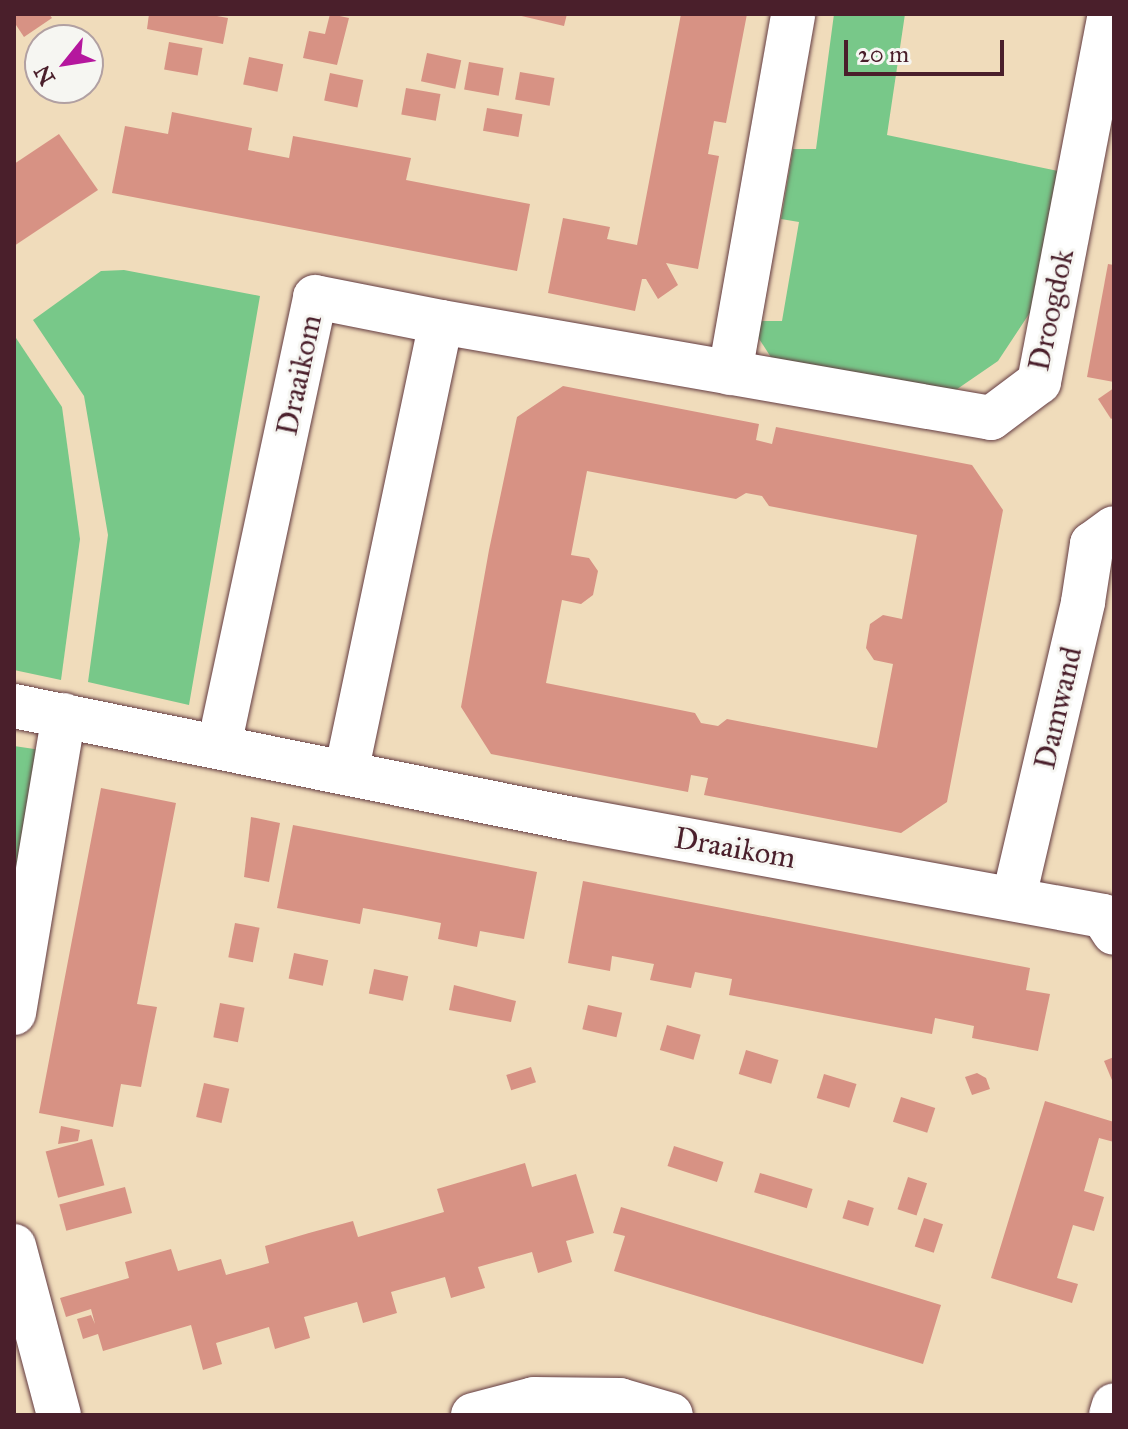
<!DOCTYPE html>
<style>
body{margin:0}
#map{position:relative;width:1128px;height:1429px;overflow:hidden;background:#f0dcbb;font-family:"IM FELL Great Primer",serif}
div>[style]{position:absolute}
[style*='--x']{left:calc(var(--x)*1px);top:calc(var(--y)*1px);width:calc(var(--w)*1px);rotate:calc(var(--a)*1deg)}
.green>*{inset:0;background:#78c889}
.building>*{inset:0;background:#d79284;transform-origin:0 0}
.roads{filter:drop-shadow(0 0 2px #633b41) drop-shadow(0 0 2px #633b41)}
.minor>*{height:44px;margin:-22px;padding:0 22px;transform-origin:22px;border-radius:22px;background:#fff}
span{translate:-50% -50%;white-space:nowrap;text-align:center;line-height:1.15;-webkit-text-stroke:6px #f6f6f2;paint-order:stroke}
.street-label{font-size:30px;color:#4a1f2b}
.frame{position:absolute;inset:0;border:16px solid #4a1f2b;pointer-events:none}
.north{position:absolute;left:24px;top:24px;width:80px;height:80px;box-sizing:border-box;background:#f6f6f2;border:2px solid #b1a0a2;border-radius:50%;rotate:240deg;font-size:22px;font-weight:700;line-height:32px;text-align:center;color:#4a1f2b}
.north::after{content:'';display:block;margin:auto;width:28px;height:36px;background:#b5179e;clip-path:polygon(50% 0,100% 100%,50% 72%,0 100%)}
.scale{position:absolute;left:844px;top:40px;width:160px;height:36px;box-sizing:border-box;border:4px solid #4a1f2b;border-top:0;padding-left:10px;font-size:24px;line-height:28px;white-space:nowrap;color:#4a1f2b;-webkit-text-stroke:6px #f6f6f2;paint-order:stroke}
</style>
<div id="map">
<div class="green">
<i style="clip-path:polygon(834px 14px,905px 14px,887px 135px,1058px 171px,1031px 311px,998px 361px,947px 396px,774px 362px,756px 334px,761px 321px,782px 321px,799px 222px,781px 219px,793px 149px,816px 149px)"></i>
<i style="clip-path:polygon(124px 270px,260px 296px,189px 705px,88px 682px,108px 535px,84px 396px,33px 320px,101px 271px)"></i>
<i style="clip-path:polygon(14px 335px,62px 407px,80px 539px,61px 680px,14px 670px)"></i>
<i style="clip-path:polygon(14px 746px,41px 750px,14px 899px)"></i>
</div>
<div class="building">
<i style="clip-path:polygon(14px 14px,49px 14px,52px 18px,24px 37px,14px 22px)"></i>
<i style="clip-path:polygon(149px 14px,206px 14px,228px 18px,223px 44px,147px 29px)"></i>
<i style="clip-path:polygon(330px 14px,349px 18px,337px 65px,303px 58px,309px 31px,325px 34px)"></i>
<i style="clip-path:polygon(513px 14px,567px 14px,564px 26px)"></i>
<i style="clip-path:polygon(681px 14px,747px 14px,726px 123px,714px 121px,708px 154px,719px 156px,698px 269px,666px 263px,678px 285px,658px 299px,646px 279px,642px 279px,635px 311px,548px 293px,563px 218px,610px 227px,607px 239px,637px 245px)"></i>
<i style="left:169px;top:42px;width:34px;height:28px;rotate:10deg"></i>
<i style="left:427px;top:53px;width:35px;height:29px;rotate:12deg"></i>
<i style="left:249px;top:57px;width:35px;height:28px;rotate:12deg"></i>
<i style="left:469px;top:62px;width:35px;height:28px;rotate:10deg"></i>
<i style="left:520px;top:72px;width:35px;height:28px;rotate:10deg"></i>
<i style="left:330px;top:73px;width:34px;height:28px;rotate:12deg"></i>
<i style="left:406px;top:88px;width:35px;height:27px;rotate:10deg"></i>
<i style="left:487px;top:108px;width:36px;height:23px;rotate:10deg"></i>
<i style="clip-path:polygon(172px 112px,252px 128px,248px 150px,289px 158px,293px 136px,411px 158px,406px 180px,530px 204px,517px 271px,112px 193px,125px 126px,168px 134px)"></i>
<i style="clip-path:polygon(59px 134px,98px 190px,14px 246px,14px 164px)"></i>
<i style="clip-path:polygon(1108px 264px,1114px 265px,1114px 382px,1087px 377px)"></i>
<i style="clip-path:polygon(evenodd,563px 386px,759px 424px,756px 440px,772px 444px,776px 427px,972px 465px,1003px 510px,947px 802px,901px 833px,704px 795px,708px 778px,691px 775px,688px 792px,491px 754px,461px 707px,489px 550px,517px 417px,563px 386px,587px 471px,736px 499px,746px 493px,762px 496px,769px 506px,917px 535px,902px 619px,883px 615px,870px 624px,866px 648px,874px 660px,893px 664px,877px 748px,727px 719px,718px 726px,701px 723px,695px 713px,546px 683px,562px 600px,581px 604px,593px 595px,598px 571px,589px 558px,571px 555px,587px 471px)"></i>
<i style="clip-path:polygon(1114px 388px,1114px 417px,1111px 419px,1098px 399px)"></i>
<i style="clip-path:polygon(101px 788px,176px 803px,137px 1004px,157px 1007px,149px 1046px,141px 1087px,121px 1084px,113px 1127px,39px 1113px)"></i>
<i style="clip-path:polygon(251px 817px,280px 823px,269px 882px,244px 877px)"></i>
<i style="clip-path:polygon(293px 825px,537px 872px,524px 939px,480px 931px,477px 947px,438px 939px,441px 923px,401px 915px,363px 908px,360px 924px,277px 908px)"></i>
<i style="clip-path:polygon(583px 881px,1030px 968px,1026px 990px,1050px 994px,1038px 1051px,972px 1038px,974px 1026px,935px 1018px,932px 1034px,729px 995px,732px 979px,695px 972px,691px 988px,650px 980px,654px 964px,612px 956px,610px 971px,568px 963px)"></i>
<i style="left:235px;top:923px;width:25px;height:35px;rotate:11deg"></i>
<i style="left:294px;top:953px;width:35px;height:26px;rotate:12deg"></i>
<i style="left:374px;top:969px;width:35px;height:25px;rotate:12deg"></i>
<i style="clip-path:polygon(454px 985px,516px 1001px,511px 1022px,449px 1010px)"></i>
<i style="left:220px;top:1003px;width:25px;height:35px;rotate:11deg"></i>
<i style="left:588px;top:1005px;width:35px;height:25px;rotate:13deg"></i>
<i style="left:667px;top:1025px;width:35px;height:26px;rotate:16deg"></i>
<i style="left:746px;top:1050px;width:34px;height:25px;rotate:17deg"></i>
<i style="clip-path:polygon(1114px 1057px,1114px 1085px,1104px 1061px)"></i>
<i style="left:531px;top:1067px;width:16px;height:26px;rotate:72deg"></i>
<i style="clip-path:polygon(977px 1073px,986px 1078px,990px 1089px,972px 1095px,965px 1077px)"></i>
<i style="left:824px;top:1074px;width:34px;height:25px;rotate:17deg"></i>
<i style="left:204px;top:1083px;width:26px;height:35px;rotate:13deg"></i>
<i style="left:901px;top:1097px;width:36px;height:26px;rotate:18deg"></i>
<i style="clip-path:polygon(1045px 1101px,1114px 1122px,1114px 1142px,1099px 1138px,1084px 1191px,1104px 1197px,1094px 1231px,1073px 1225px,1057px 1278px,1078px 1284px,1072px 1303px,991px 1278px)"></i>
<i style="clip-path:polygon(61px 1126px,80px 1130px,78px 1141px,58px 1144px)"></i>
<i style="left:92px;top:1139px;width:48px;height:48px;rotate:75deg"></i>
<i style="left:674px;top:1146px;width:52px;height:21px;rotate:18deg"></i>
<i style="clip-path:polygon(525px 1163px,532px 1187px,576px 1174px,594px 1233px,566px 1241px,572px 1262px,538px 1273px,532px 1252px,478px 1267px,485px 1288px,451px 1298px,445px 1277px,391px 1292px,397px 1313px,363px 1323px,357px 1302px,304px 1317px,310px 1338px,275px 1349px,269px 1327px,216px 1343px,222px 1364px,203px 1370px,191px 1325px,103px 1351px,98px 1334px,83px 1339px,77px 1319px,91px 1315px,95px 1324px,91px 1309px,66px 1317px,60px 1298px,129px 1278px,125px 1262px,171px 1249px,178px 1271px,221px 1259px,226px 1275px,269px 1263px,265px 1246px,309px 1233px,353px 1221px,358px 1237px,444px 1212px,437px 1189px)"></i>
<i style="left:760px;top:1173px;width:55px;height:20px;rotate:17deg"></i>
<i style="left:908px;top:1177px;width:20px;height:34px;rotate:18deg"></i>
<i style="left:125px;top:1187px;width:27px;height:68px;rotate:75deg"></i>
<i style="left:848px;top:1200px;width:27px;height:19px;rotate:17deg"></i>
<i style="clip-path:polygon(621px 1207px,941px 1305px,923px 1364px,614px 1271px,625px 1236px,613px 1233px)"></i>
<i style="left:924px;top:1218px;width:20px;height:30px;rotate:18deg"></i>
</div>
<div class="roads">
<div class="minor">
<i style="--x:441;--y:322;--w:558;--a:9.9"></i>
<i style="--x:991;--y:418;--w:60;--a:-36.9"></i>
<i style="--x:1039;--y:382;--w:375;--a:-79.1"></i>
<i style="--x:730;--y:373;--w:364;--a:-80"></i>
<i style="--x:14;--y:706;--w:569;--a:11.45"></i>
<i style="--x:572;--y:819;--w:540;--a:10.35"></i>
<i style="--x:1103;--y:916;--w:20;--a:57"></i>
<i style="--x:219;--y:746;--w:459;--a:-77.9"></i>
<i style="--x:315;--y:297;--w:128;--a:11.2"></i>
<i style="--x:441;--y:322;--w:461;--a:101.9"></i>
<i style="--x:1014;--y:897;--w:303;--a:-76.8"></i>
<i style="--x:1083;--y:602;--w:59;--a:-81.2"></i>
<i style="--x:1092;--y:544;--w:27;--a:-36"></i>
<i style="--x:14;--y:1013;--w:302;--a:-80.5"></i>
<i style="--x:14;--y:1246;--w:175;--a:75.1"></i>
<i style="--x:473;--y:1415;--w:63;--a:-14.7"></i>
<i style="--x:534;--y:1399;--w:86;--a:0.7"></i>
<i style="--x:620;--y:1400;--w:53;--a:16.4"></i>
<i style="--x:1111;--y:1415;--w:10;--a:-73"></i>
</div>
</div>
<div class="street-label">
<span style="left:1051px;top:310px;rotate:-78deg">Droogdok</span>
<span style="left:299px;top:375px;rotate:-78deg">Draaikom</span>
<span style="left:1058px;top:708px;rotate:-77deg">Damwand</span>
<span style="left:735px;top:848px;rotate:10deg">Draaikom</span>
</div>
<div class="frame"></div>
<div class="north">N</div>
<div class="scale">20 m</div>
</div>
